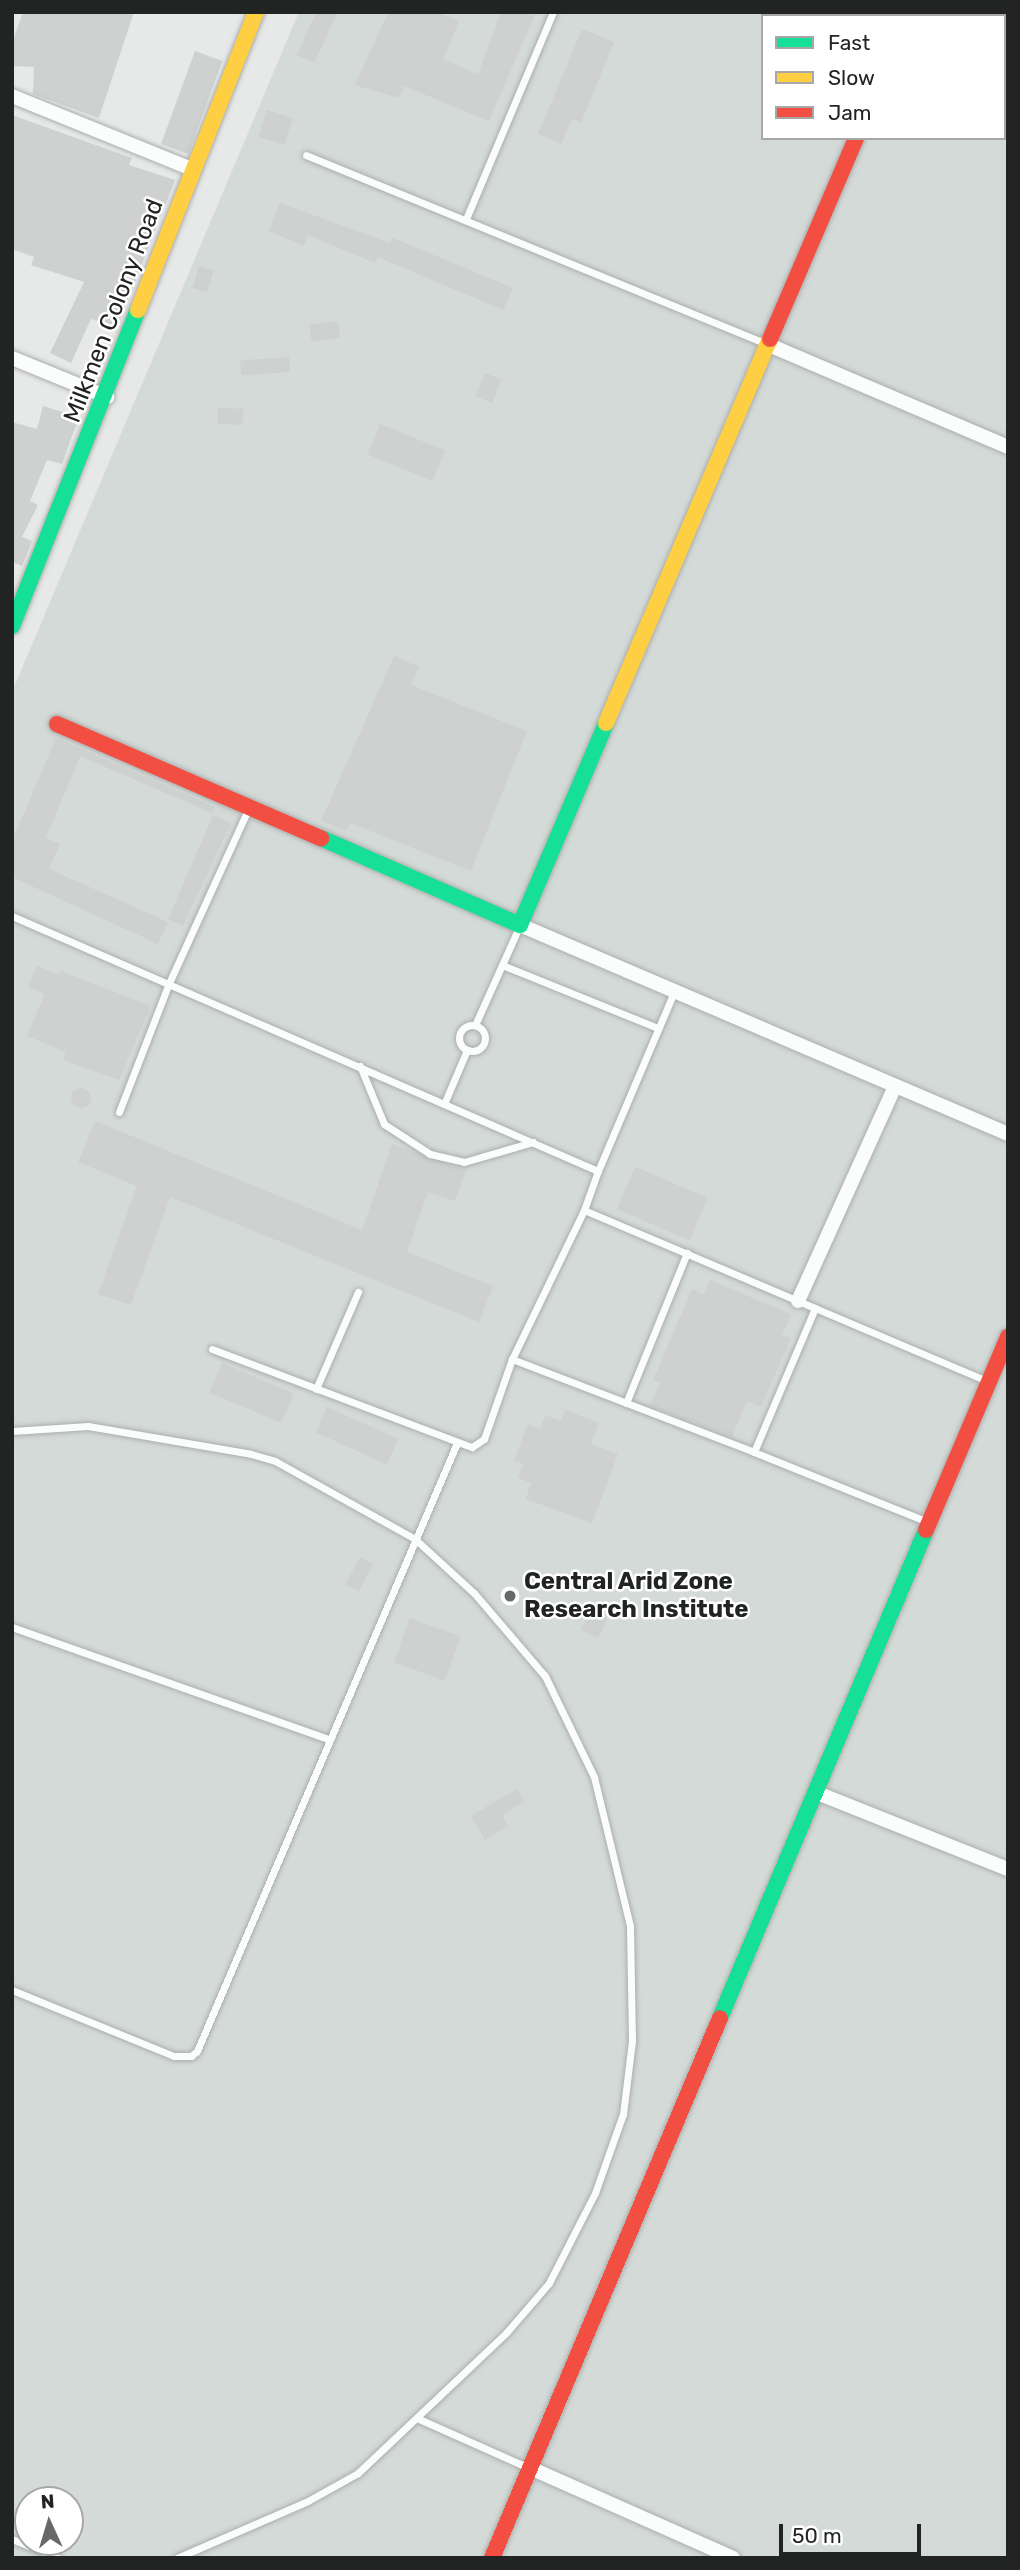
<!DOCTYPE html>
<style>
body{margin:0}
#map{position:relative;width:1020px;height:2570px;overflow:hidden;background:#e7e9e8;font-family:Rubik,sans-serif}
div>[style]{position:absolute}
[style*='--x']{left:calc(var(--x)*1px);top:calc(var(--y)*1px);width:calc(var(--w)*1px);rotate:calc(var(--a)*1deg)}
.built>*{inset:0;background:#d3dad7}
.building>*{inset:0;background:#cfd0d0;transform-origin:0 0}
.round{border-radius:50%}
.roads{filter:drop-shadow(0 0 2px #acaead) drop-shadow(0 0 2px #acaead)}
.lane>*{height:7px;margin:-3.5px;padding:0 3.5px;transform-origin:3.5px;border-radius:3.5px;background:#fbfcfc}
.lane>.ring{margin:-3.5px;padding:0;box-sizing:content-box;background:none;border:7px solid #fbfcfc;border-radius:50%}
.street>*{height:14px;margin:-7px;padding:0 7px;transform-origin:7px;border-radius:7px;background:#fbfcfc}
.fast>*{height:16px;margin:-8px;padding:0 8px;transform-origin:8px;border-radius:8px;background:#16e098}
.slow>*{height:16px;margin:-8px;padding:0 8px;transform-origin:8px;border-radius:8px;background:#ffcf43}
.jam>*{height:16px;margin:-8px;padding:0 8px;transform-origin:8px;border-radius:8px;background:#f24e42}
.dots>*{width:19px;height:19px;translate:-50% -50%;box-sizing:border-box;border:4px solid #fff;border-radius:50%}
span{translate:-50% -50%;white-space:nowrap;text-align:center;line-height:1.15;-webkit-text-stroke:5px #fff;paint-order:stroke}
.street-label{font-size:24px;color:#222323}
.poi-label{font-size:24px;color:#222323;font-weight:700}
.left{translate:0 -50%;text-align:left}
.frame{position:absolute;inset:0;border:14px solid #222323;pointer-events:none}
.legend{position:absolute;left:761px;top:14px;width:245px;height:126px;box-sizing:border-box;background:#fff;border:2px solid #a7a7a7;margin:0;padding:9px 12px;list-style:none;font-size:21px;color:#222323}
.legend li{display:flex;align-items:center;gap:14px;height:35px}
.legend b{width:35px;border:2px solid #a7a7a7}
.north{position:absolute;left:14px;top:2486px;width:70px;height:70px;box-sizing:border-box;background:#fff;border:2px solid #a7a7a7;border-radius:50%;rotate:356deg;font-size:19px;font-weight:700;line-height:28px;text-align:center;color:#222323}
.north::after{content:'';display:block;margin:auto;width:24px;height:32px;background:#676868;clip-path:polygon(50% 0,100% 100%,50% 72%,0 100%)}
.scale{position:absolute;left:779px;top:2524px;width:142px;height:32px;box-sizing:border-box;border:4px solid #222323;border-top:0;padding-left:9px;font-size:21px;line-height:24px;white-space:nowrap;color:#222323;-webkit-text-stroke:5px #fff;paint-order:stroke}
</style>
<div id="map">
<div class="built">
<i style="clip-path:polygon(evenodd,299px 12px,1008px 12px,1008px 2558px,12px 2558px,12px 692px,299px 12px,763px 16px,1004px 16px,1004px 138px,763px 138px,763px 16px,299px 12px,28px 2500px,70px 2500px,70px 2542px,28px 2542px,28px 2500px)"></i>
</div>
<div class="building">
<i style="clip-path:polygon(23px 12px,134px 12px,99px 118px,33px 94px,34px 67px,12px 66px,12px 43px)"></i>
<i style="clip-path:polygon(316px 12px,338px 12px,314px 63px,297px 55px)"></i>
<i style="clip-path:polygon(388px 12px,437px 12px,459px 21px,443px 59px,478px 74px,501px 12px,536px 12px,489px 121px,404px 86px,399px 98px,355px 85px)"></i>
<i style="clip-path:polygon(582px 29px,614px 42px,581px 123px,572px 119px,561px 144px,538px 134px)"></i>
<i style="left:195px;top:51px;width:29px;height:99px;rotate:20deg"></i>
<i style="left:267px;top:110px;width:27px;height:28px;rotate:17deg"></i>
<i style="clip-path:polygon(12px 115px,132px 158px,129px 165px,175px 180px,117px 327px,91px 319px,71px 363px,50px 353px,84px 282px,31px 265px,34px 257px,12px 249px)"></i>
<i style="clip-path:polygon(280px 203px,390px 243px,393px 238px,513px 288px,503px 310px,378px 257px,375px 263px,308px 235px,304px 246px,269px 231px)"></i>
<i style="left:199px;top:266px;width:15px;height:23px;rotate:16deg"></i>
<i style="left:338px;top:321px;width:17px;height:29px;rotate:83deg"></i>
<i style="left:289px;top:357px;width:15px;height:49px;rotate:86deg"></i>
<i style="left:485px;top:373px;width:18px;height:25px;rotate:22deg"></i>
<i style="clip-path:polygon(43px 406px,79px 417px,62px 464px,47px 460px,30px 501px,38px 505px,22px 537px,32px 541px,22px 566px,12px 562px,12px 422px,37px 429px)"></i>
<i style="left:218px;top:408px;width:25px;height:16px;rotate:2deg"></i>
<i style="left:380px;top:424px;width:70px;height:33px;rotate:22deg"></i>
<i style="clip-path:polygon(394px 656px,419px 667px,411px 685px,527px 731px,471px 871px,350px 823px,346px 831px,321px 821px)"></i>
<i style="clip-path:polygon(56px 738px,215px 807px,212px 813px,80px 756px,46px 838px,60px 844px,49px 869px,168px 922px,158px 944px,12px 877px,12px 841px)"></i>
<i style="clip-path:polygon(213px 815px,231px 823px,183px 926px,168px 919px)"></i>
<i style="clip-path:polygon(37px 966px,59px 975px,61px 971px,151px 1006px,119px 1080px,63px 1060px,66px 1052px,27px 1036px,45px 994px,28px 987px)"></i>
<i class="round" style="left:71px;top:1088px;width:20px;height:20px"></i>
<i style="clip-path:polygon(95px 1121px,362px 1230px,392px 1144px,466px 1170px,455px 1201px,428px 1192px,407px 1252px,493px 1286px,479px 1322px,170px 1197px,131px 1305px,98px 1294px,137px 1186px,78px 1162px)"></i>
<i style="left:635px;top:1167px;width:79px;height:46px;rotate:23deg"></i>
<i style="clip-path:polygon(710px 1280px,791px 1314px,782px 1335px,791px 1338px,761px 1407px,747px 1401px,732px 1437px,650px 1406px,660px 1383px,653px 1380px,692px 1289px,704px 1295px)"></i>
<i style="left:222px;top:1363px;width:78px;height:32px;rotate:23deg"></i>
<i style="left:327px;top:1407px;width:78px;height:28px;rotate:24deg"></i>
<i style="clip-path:polygon(565px 1410px,599px 1423px,591px 1444px,618px 1454px,592px 1523px,526px 1499px,531px 1483px,518px 1478px,523px 1464px,514px 1461px,528px 1424px,540px 1429px,545px 1415px,561px 1421px)"></i>
<i style="left:360px;top:1557px;width:15px;height:31px;rotate:28deg"></i>
<i style="left:590px;top:1611px;width:19px;height:21px;rotate:25deg"></i>
<i style="left:410px;top:1618px;width:54px;height:47px;rotate:20deg"></i>
<i style="clip-path:polygon(517px 1789px,524px 1801px,502px 1815px,508px 1826px,485px 1840px,471px 1816px)"></i>
</div>
<div class="roads">
<div class="lane">
<i style="--x:306;--y:155;--w:496;--a:22.3"></i>
<i style="--x:466;--y:219;--w:225;--a:-67.2"></i>
<i style="--x:12;--y:916;--w:639;--a:23.52"></i>
<i style="--x:598;--y:1171;--w:197;--a:-67"></i>
<i style="--x:502;--y:965;--w:168;--a:22"></i>
<i style="--x:475;--y:1025;--w:107;--a:-65.8"></i>
<i class="ring" style="left:459px;top:1025px;width:19px;height:19px"></i>
<i style="--x:360;--y:1066;--w:63;--a:67.5"></i>
<i style="--x:384;--y:1124;--w:55;--a:33.1"></i>
<i style="--x:430;--y:1154;--w:35;--a:13"></i>
<i style="--x:464;--y:1162;--w:72;--a:-16.2"></i>
<i style="--x:444;--y:1104;--w:59;--a:-66.9"></i>
<i style="--x:119;--y:1112;--w:138;--a:-68.8"></i>
<i style="--x:169;--y:983;--w:190;--a:-65.5"></i>
<i style="--x:584;--y:1210;--w:251;--a:23"></i>
<i style="--x:815;--y:1308;--w:156;--a:113"></i>
<i style="--x:754;--y:1452;--w:188;--a:21.9"></i>
<i style="--x:815;--y:1308;--w:185;--a:23"></i>
<i style="--x:212;--y:1349;--w:278;--a:20.7"></i>
<i style="--x:472;--y:1447;--w:14;--a:-34"></i>
<i style="--x:484;--y:1439;--w:85;--a:-70.7"></i>
<i style="--x:512;--y:1359;--w:165;--a:-64.2"></i>
<i style="--x:584;--y:1210;--w:41;--a:-70.3"></i>
<i style="--x:512;--y:1359;--w:259;--a:21"></i>
<i style="--x:316;--y:1389;--w:106;--a:-66.6"></i>
<i style="--x:626;--y:1403;--w:162;--a:-67.9"></i>
<i style="--x:12;--y:1431;--w:76;--a:-3.8"></i>
<i style="--x:88;--y:1426;--w:165;--a:9.7"></i>
<i style="--x:251;--y:1454;--w:25;--a:16"></i>
<i style="--x:275;--y:1461;--w:160;--a:29.1"></i>
<i style="--x:415;--y:1539;--w:80;--a:42.5"></i>
<i style="--x:474;--y:1593;--w:109;--a:49.5"></i>
<i style="--x:545;--y:1676;--w:112;--a:64.1"></i>
<i style="--x:594;--y:1777;--w:153;--a:76.4"></i>
<i style="--x:630;--y:1926;--w:115;--a:89"></i>
<i style="--x:632;--y:2041;--w:74;--a:97"></i>
<i style="--x:623;--y:2114;--w:84;--a:109.5"></i>
<i style="--x:595;--y:2193;--w:101;--a:117.1"></i>
<i style="--x:549;--y:2283;--w:66;--a:130.7"></i>
<i style="--x:506;--y:2333;--w:204;--a:136.6"></i>
<i style="--x:358;--y:2473;--w:57;--a:150.8"></i>
<i style="--x:308;--y:2501;--w:143;--a:156.5"></i>
<i style="--x:12;--y:1627;--w:336;--a:19.5"></i>
<i style="--x:12;--y:1990;--w:175;--a:22.2"></i>
<i style="--x:174;--y:2056;--w:17;--a:0"></i>
<i style="--x:191;--y:2056;--w:8;--a:-40"></i>
<i style="--x:197;--y:2051;--w:661;--a:-66.85"></i>
<i style="--x:419;--y:2419;--w:118;--a:24"></i>
<i style="--x:12;--y:2539;--w:50;--a:22.4"></i>
</div>
<div class="street">
<i style="--x:908;--y:16;--w:4;--a:-63"></i>
<i style="--x:12;--y:96;--w:196;--a:22.1"></i>
<i style="--x:769;--y:345;--w:260;--a:23.1"></i>
<i style="--x:12;--y:358;--w:103;--a:22.3"></i>
<i style="--x:520;--y:925;--w:531;--a:23.18"></i>
<i style="--x:798;--y:1301;--w:236;--a:-65.7"></i>
<i style="--x:815;--y:1792;--w:208;--a:21.8"></i>
<i style="--x:528;--y:2467;--w:224;--a:23.9"></i>
</div>
<div class="fast">
<i style="--x:12;--y:626;--w:340;--a:-68.3"></i>
<i style="--x:321;--y:838;--w:217;--a:23.6"></i>
<i style="--x:520;--y:925;--w:220;--a:-66.9"></i>
<i style="--x:720;--y:2018;--w:530;--a:-67.11"></i>
</div>
<div class="slow">
<i style="--x:138;--y:310;--w:321;--a:-68.4"></i>
<i style="--x:606;--y:723;--w:418;--a:-66.9"></i>
</div>
<div class="jam">
<i style="--x:770;--y:339;--w:219;--a:-66.8"></i>
<i style="--x:57;--y:724;--w:288;--a:23.4"></i>
<i style="--x:926;--y:1530;--w:210;--a:-67"></i>
<i style="--x:492;--y:2558;--w:586;--a:-67.11"></i>
</div>
</div>
<div class="dots">
<i style="left:510px;top:1596px;background:#676868"></i>
</div>
<div class="street-label">
<span style="left:114px;top:311px;rotate:-69deg">Milkmen Colony Road</span>
</div>
<div class="poi-label">
<span class="left" style="left:524px;top:1596px">Central Arid Zone<br>Research Institute</span>
</div>
<div class="frame"></div>
<ul class="legend">
<li><b style="height:9px;background:#16e098"></b>Fast</li>
<li><b style="height:9px;background:#ffcf43"></b>Slow</li>
<li><b style="height:9px;background:#f24e42"></b>Jam</li>
</ul>
<div class="north">N</div>
<div class="scale">50 m</div>
</div>
